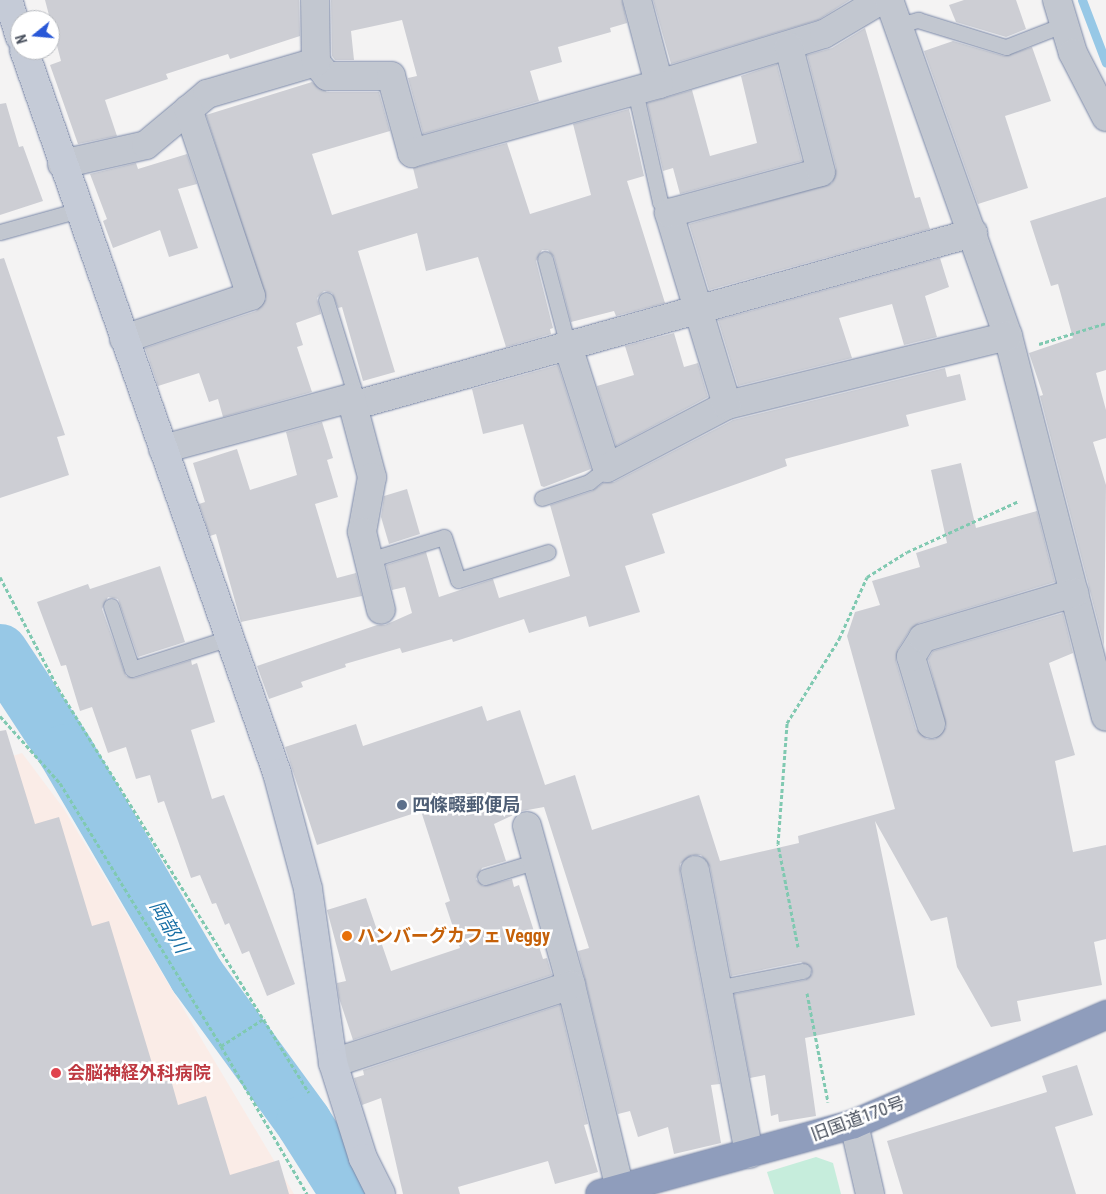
<!DOCTYPE html>
<meta charset="utf-8">
<style>
body{margin:0}
#map{position:relative;width:1106px;height:1194px;overflow:hidden;background:#f4f3f3;font-family:"Roboto Condensed","Noto Sans JP",sans-serif}
div>[style]{position:absolute}
[style*='--x']{left:calc(var(--x)*1px);top:calc(var(--y)*1px);width:calc(var(--w)*1px);rotate:calc(var(--a)*1deg)}
.medical>*{inset:0;background:#faece7}
.green>*{inset:0;background:#c6eddc}
.stream>*{height:9px;margin:-4.5px;padding:0 4.5px;transform-origin:4.5px;border-radius:4.5px;background:#97c8e6}
.river>*{height:56px;margin:-28px;padding:0 28px;transform-origin:28px;border-radius:28px;background:#97c8e6}
.building>*{inset:0;background:#cdced4}
.path>*{height:3px;margin-top:-1.5px;transform-origin:0;background:repeating-linear-gradient(90deg,#80c9b1 0 4px,transparent 0 6.5px)}
.roads{filter:drop-shadow(0 0 1px #7a88a8) drop-shadow(0 0 1px #7a88a8)}
.lane>*{height:15px;margin:-7.5px;padding:0 7.5px;transform-origin:7.5px;border-radius:7.5px;background:#c2c7d0}
.street>*{height:28px;margin:-14px;padding:0 14px;transform-origin:14px;border-radius:14px;background:#c2c7d0}
.secondary>*{height:28px;margin:-14px;padding:0 14px;transform-origin:14px;border-radius:14px;background:#c5cbd7}
.highway>*{height:28px;margin:-14px;padding:0 14px;transform-origin:14px;border-radius:14px;background:#8f9dbc}
.dots>*{width:14px;height:14px;translate:-50% -50%;box-sizing:border-box;border:2px solid #fff;border-radius:50%}
span{translate:-50% -50%;white-space:nowrap;text-align:center;line-height:1.15;-webkit-text-stroke:5px #fff;paint-order:stroke}
.service-label{font-size:18px;color:#4e5e75;font-weight:700}
.left{translate:0 -50%;text-align:left}
.food-label{font-size:18px;color:#c56008;font-weight:700}
.health-label{font-size:18px;color:#be3a42;font-weight:700}
.street-label{font-size:18px;color:#4b525f}
.water-label{font-size:19px;color:#186fa5;font-style:italic}
.north{position:absolute;left:10px;top:10px;width:50px;height:50px;box-sizing:border-box;background:#fff;border:1px solid #b7babf;border-radius:50%;rotate:253deg;font-size:14px;font-weight:700;line-height:20px;text-align:center;color:#4b525f}
.north::after{content:'';display:block;margin:auto;width:18px;height:22px;background:#2958d7;clip-path:polygon(50% 0,100% 100%,50% 72%,0 100%)}
</style>
<div id="map">
<div class="medical">
<i style="clip-path:polygon(22px 753px,64px 809px,294px 1194px,0 1194px,0 760px)"></i>
</div>
<div class="green">
<i style="clip-path:polygon(816px 1157px,833px 1163px,841px 1194px,774px 1194px,767px 1172px)"></i>
</div>
<div class="stream">
<i style="--x:1082;--y:0;--w:67;--a:69.1"></i>
</div>
<div class="river">
<i style="--x:0;--y:652;--w:120;--a:56.6"></i>
<i style="--x:66;--y:752;--w:259;--a:59.7"></i>
<i style="--x:197;--y:976;--w:182;--a:53.9"></i>
<i style="--x:304;--y:1123;--w:84;--a:57.6"></i>
</div>
<div class="building">
<i style="clip-path:polygon(45px 0,299px 0,300px 36px,230px 59px,228px 54px,166px 74px,168px 79px,105px 100px,117px 136px,78px 144px,50px 65px,61px 61px)"></i>
<i style="clip-path:polygon(331px 0,622px 0,627px 23px,610px 28px,611px 32px,558px 47px,562px 62px,530px 71px,539px 101px,423px 134px,408px 78px,417px 76px,402px 20px,351px 31px,354px 60px,335px 60px,332px 56px)"></i>
<i style="clip-path:polygon(653px 0,850px 0,818px 20px,671px 64px)"></i>
<i style="clip-path:polygon(964px 0,1016px 0,1026px 29px,1006px 37px,956px 22px,949px 5px)"></i>
<i style="clip-path:polygon(865px 28px,915px 198px,920px 197px,930px 229px,709px 290px,689px 224px,832px 183px,836px 168px,807px 55px,832px 48px)"></i>
<i style="clip-path:polygon(953px 41px,1004px 56px,1032px 47px,1051px 101px,1005px 116px,1028px 188px,978px 204px,924px 51px)"></i>
<i style="clip-path:polygon(777px 64px,802px 161px,680px 194px,673px 168px,663px 171px,647px 103px,692px 90px,710px 156px,757px 143px,741px 76px)"></i>
<i style="clip-path:polygon(312px 82px,327px 92px,379px 92px,390px 131px,312px 154px,332px 215px,418px 188px,413px 168px,507px 143px,530px 214px,591px 195px,573px 124px,629px 109px,644px 176px,627px 181px,665px 303px,616px 316px,614px 311px,571px 322px,554px 257px,548px 250px,542px 250px,536px 261px,553px 328px,550px 329px,551px 334px,506px 347px,478px 257px,426px 271px,417px 233px,358px 251px,395px 372px,363px 381px,342px 307px,338px 308px,332px 293px,324px 291px,317px 298px,321px 314px,296px 323px,303px 345px,297px 347px,312px 392px,223px 417px,218px 399px,209px 402px,199px 373px,158px 386px,145px 348px,256px 311px,266px 299px,206px 115px)"></i>
<i style="clip-path:polygon(6px 103px,19px 147px,23px 146px,43px 201px,0 215px,0 104px)"></i>
<i style="clip-path:polygon(187px 154px,197px 184px,178px 189px,198px 248px,169px 257px,160px 230px,113px 248px,103px 221px,107px 219px,90px 174px,136px 163px,138px 169px)"></i>
<i style="clip-path:polygon(1106px 197px,1106px 370px,1096px 373px,1106px 410px,1106px 438px,1093px 442px,1106px 485px,1104px 646px,1040px 396px,1043px 395px,1029px 353px,1073px 338px,1058px 284px,1051px 286px,1030px 221px)"></i>
<i style="clip-path:polygon(4px 258px,65px 435px,57px 437px,69px 475px,0 498px,0 259px)"></i>
<i style="clip-path:polygon(940px 258px,949px 287px,925px 296px,937px 337px,904px 345px,892px 304px,839px 318px,852px 358px,738px 386px,718px 320px)"></i>
<i style="clip-path:polygon(674px 333px,684px 367px,698px 363px,708px 397px,616px 446px,597px 386px,634px 375px,625px 346px)"></i>
<i style="clip-path:polygon(558px 365px,591px 469px,544px 487px,541px 486px,523px 424px,483px 434px,472px 389px)"></i>
<i style="clip-path:polygon(945px 368px,947px 377px,960px 374px,966px 400px,906px 415px,909px 426px,785px 459px,787px 466px,652px 514px,665px 553px,625px 566px,640px 612px,589px 627px,586px 616px,529px 633px,524px 619px,453px 642px,452px 639px,402px 653px,400px 648px,345px 664px,346px 667px,301px 682px,303px 687px,269px 699px,257px 666px,377px 625px,385px 625px,412px 613px,405px 587px,392px 590px,386px 565px,426px 552px,439px 597px,493px 579px,499px 598px,570px 576px,550px 505px,592px 491px,603px 483px,614px 482px,733px 420px)"></i>
<i style="clip-path:polygon(322px 422px,333px 458px,327px 460px,338px 497px,315px 504px,337px 578px,356px 573px,362px 596px,241px 622px,216px 534px,210px 536px,199px 504px,205px 502px,193px 463px,237px 449px,250px 490px,297px 475px,286px 432px)"></i>
<i style="clip-path:polygon(961px 463px,976px 528px,1037px 511px,1055px 582px,919px 623px,910px 630px,898px 649px,896px 661px,916px 729px,927px 739px,935px 739px,946px 727px,928px 659px,933px 651px,1063px 613px,1073px 653px,1049px 663px,1075px 755px,1055px 761px,1073px 852px,1106px 845px,1106px 939px,1094px 942px,1102px 985px,1017px 1001px,1021px 1021px,991px 1027px,957px 967px,947px 917px,931px 921px,875px 821px,915px 1015px,805px 1038px,816px 1116px,779px 1122px,778px 1114px,771px 1116px,765px 1075px,750px 1078px,734px 994px,805px 980px,812px 974px,812px 969px,801px 962px,731px 976px,710px 867px,701px 855px,692px 855px,680px 864px,680px 873px,720px 1084px,711px 1085px,721px 1143px,674px 1154px,668px 1127px,638px 1137px,630px 1111px,618px 1114px,578px 951px,589px 948px,544px 807px,522px 811px,494px 824px,506px 861px,482px 868px,476px 879px,483px 886px,512px 879px,514px 887px,519px 885px,543px 959px,547px 958px,552px 975px,353px 1040px,339px 998px,337px 983px,346px 981px,327px 910px,366px 898px,391px 971px,460px 948px,445px 903px,450px 901px,421px 811px,317px 845px,285px 747px,356px 724px,363px 746px,482px 706px,487px 721px,520px 710px,545px 785px,575px 775px,592px 830px,699px 795px,720px 861px,799px 843px,798px 836px,895px 809px,847px 636px,855px 612px,880px 605px,872px 581px,920px 567px,916px 553px,947px 543px,931px 470px)"></i>
<i style="clip-path:polygon(407px 489px,420px 534px,389px 544px,381px 517px,384px 496px)"></i>
<i style="clip-path:polygon(160px 566px,185px 642px,138px 657px,118px 599px,108px 597px,102px 609px,126px 676px,135px 678px,191px 660px,192px 665px,197px 663px,215px 722px,191px 730px,212px 799px,224px 795px,295px 984px,267px 996px,249px 951px,242px 954px,229px 923px,225px 925px,216px 903px,212px 904px,200px 875px,191px 878px,164px 801px,158px 803px,150px 775px,136px 779px,126px 747px,108px 753px,92px 707px,80px 711px,66px 665px,61px 666px,37px 602px,88px 584px,90px 589px)"></i>
<i style="clip-path:polygon(6px 730px,35px 824px,59px 817px,92px 926px,109px 921px,158px 1083px,171px 1080px,178px 1105px,206px 1096px,230px 1175px,279px 1160px,289px 1194px,0 1194px,0 731px)"></i>
<i style="clip-path:polygon(560px 1005px,588px 1124px,584px 1125px,598px 1172px,555px 1184px,548px 1161px,458px 1187px,460px 1194px,403px 1194px,381px 1098px,362px 1105px,354px 1078px,364px 1075px,363px 1070px)"></i>
<i style="clip-path:polygon(1077px 1065px,1093px 1115px,1055px 1127px,1076px 1194px,903px 1194px,887px 1141px,1047px 1092px,1042px 1076px)"></i>
</div>
<div class="path">
<i style="--x:1039;--y:344;--w:70;--a:-17.4"></i>
<i style="--x:0;--y:577;--w:125;--a:62.4"></i>
<i style="--x:58;--y:688;--w:476;--a:58.2"></i>
<i style="--x:0;--y:716;--w:90;--a:48.2"></i>
<i style="--x:60;--y:783;--w:308;--a:58.5"></i>
<i style="--x:221;--y:1046;--w:171;--a:59.8"></i>
<i style="--x:798;--y:947;--w:105;--a:-101"></i>
<i style="--x:778;--y:844;--w:121;--a:-85.7"></i>
<i style="--x:787;--y:723;--w:99;--a:-58.2"></i>
<i style="--x:839;--y:639;--w:68;--a:-65.7"></i>
<i style="--x:867;--y:577;--w:47;--a:-32"></i>
<i style="--x:907;--y:552;--w:123;--a:-24.5"></i>
<i style="--x:807;--y:993;--w:111;--a:79.1"></i>
<i style="--x:221;--y:1046;--w:52;--a:-32.5"></i>
</div>
<div class="roads">
<div class="lane">
<i style="--x:899;--y:25;--w:20;--a:-15"></i>
<i style="--x:918;--y:20;--w:92;--a:17.1"></i>
<i style="--x:1006;--y:47;--w:63;--a:-21.3"></i>
<i style="--x:635;--y:91;--w:114;--a:77.3"></i>
<i style="--x:660;--y:202;--w:14;--a:51"></i>
<i style="--x:0;--y:232;--w:82;--a:-15.6"></i>
<i style="--x:545;--y:259;--w:90;--a:75.2"></i>
<i style="--x:326;--y:300;--w:91;--a:72.8"></i>
<i style="--x:353;--y:387;--w:11;--a:100"></i>
<i style="--x:542;--y:498;--w:50;--a:-18.8"></i>
<i style="--x:589;--y:482;--w:23;--a:-38"></i>
<i style="--x:369;--y:560;--w:78;--a:-17"></i>
<i style="--x:444;--y:537;--w:45;--a:72"></i>
<i style="--x:458;--y:580;--w:94;--a:-17.3"></i>
<i style="--x:111;--y:606;--w:66;--a:71.6"></i>
<i style="--x:132;--y:669;--w:102;--a:-17.7"></i>
<i style="--x:485;--y:877;--w:54;--a:-17.1"></i>
<i style="--x:717;--y:988;--w:88;--a:-11.2"></i>
</div>
<div class="street">
<i style="--x:637;--y:0;--w:87;--a:75.3"></i>
<i style="--x:659;--y:84;--w:172;--a:-16.9"></i>
<i style="--x:824;--y:34;--w:66;--a:-30.8"></i>
<i style="--x:889;--y:0;--w:356;--a:70.5"></i>
<i style="--x:1008;--y:336;--w:393;--a:75.6"></i>
<i style="--x:1057;--y:0;--w:55;--a:73.2"></i>
<i style="--x:1073;--y:53;--w:72;--a:62.7"></i>
<i style="--x:316;--y:62;--w:18;--a:52"></i>
<i style="--x:327;--y:76;--w:64;--a:0"></i>
<i style="--x:391;--y:76;--w:80;--a:74.7"></i>
<i style="--x:412;--y:153;--w:256;--a:-15.6"></i>
<i style="--x:62;--y:164;--w:86;--a:-12.7"></i>
<i style="--x:146;--y:145;--w:80;--a:-39.9"></i>
<i style="--x:207;--y:94;--w:114;--a:-16.4"></i>
<i style="--x:316;--y:62;--w:62;--a:-90.9"></i>
<i style="--x:124;--y:339;--w:134;--a:-18.7"></i>
<i style="--x:251;--y:296;--w:197;--a:-108.6"></i>
<i style="--x:568;--y:346;--w:128;--a:72.3"></i>
<i style="--x:607;--y:468;--w:136;--a:-27.7"></i>
<i style="--x:727;--y:405;--w:289;--a:-13.8"></i>
<i style="--x:727;--y:405;--w:201;--a:-106.8"></i>
<i style="--x:669;--y:213;--w:157;--a:-15.1"></i>
<i style="--x:821;--y:172;--w:129;--a:-104.4"></i>
<i style="--x:352;--y:406;--w:645;--a:-15.57"></i>
<i style="--x:163;--y:449;--w:195;--a:-15.2"></i>
<i style="--x:351;--y:398;--w:82;--a:75.1"></i>
<i style="--x:372;--y:477;--w:56;--a:100.3"></i>
<i style="--x:362;--y:532;--w:80;--a:76.3"></i>
<i style="--x:931;--y:724;--w:70;--a:-106.6"></i>
<i style="--x:911;--y:657;--w:22;--a:-58"></i>
<i style="--x:923;--y:638;--w:158;--a:-16.6"></i>
<i style="--x:527;--y:826;--w:165;--a:74.5"></i>
<i style="--x:571;--y:985;--w:210;--a:76.5"></i>
<i style="--x:695;--y:870;--w:289;--a:79.2"></i>
<i style="--x:333;--y:1063;--w:250;--a:-18.1"></i>
<i style="--x:854;--y:1124;--w:72;--a:77.1"></i>
</div>
<div class="secondary">
<i style="--x:8;--y:0;--w:39;--a:72"></i>
<i style="--x:24;--y:50;--w:766;--a:70.71"></i>
<i style="--x:277;--y:773;--w:120;--a:75"></i>
<i style="--x:308;--y:889;--w:176;--a:81.8"></i>
<i style="--x:333;--y:1063;--w:100;--a:72.5"></i>
<i style="--x:363;--y:1158;--w:40;--a:63.4"></i>
</div>
<div class="highway">
<i style="--x:600;--y:1194;--w:263;--a:-15.4"></i>
<i style="--x:854;--y:1124;--w:275;--a:-23.4"></i>
</div>
</div>
<div class="dots">
<i style="left:402px;top:805px;background:#5c6f8a"></i>
<i style="left:347px;top:936px;background:#e8710a"></i>
<i style="left:56px;top:1073px;background:#e0444e"></i>
</div>
<div class="service-label">
<span class="left" style="left:412px;top:805px">四條畷郵便局</span>
</div>
<div class="food-label">
<span class="left" style="left:357px;top:936px">ハンバーグカフェ Veggy</span>
</div>
<div class="health-label">
<span class="left" style="left:67px;top:1073px">会脳神経外科病院</span>
</div>
<div class="street-label">
<span style="left:858px;top:1119px;rotate:-20deg">旧国道170号</span>
</div>
<div class="water-label">
<span style="left:169px;top:927px;rotate:60deg">岡部川</span>
</div>
<div class="north">N</div>
</div>
